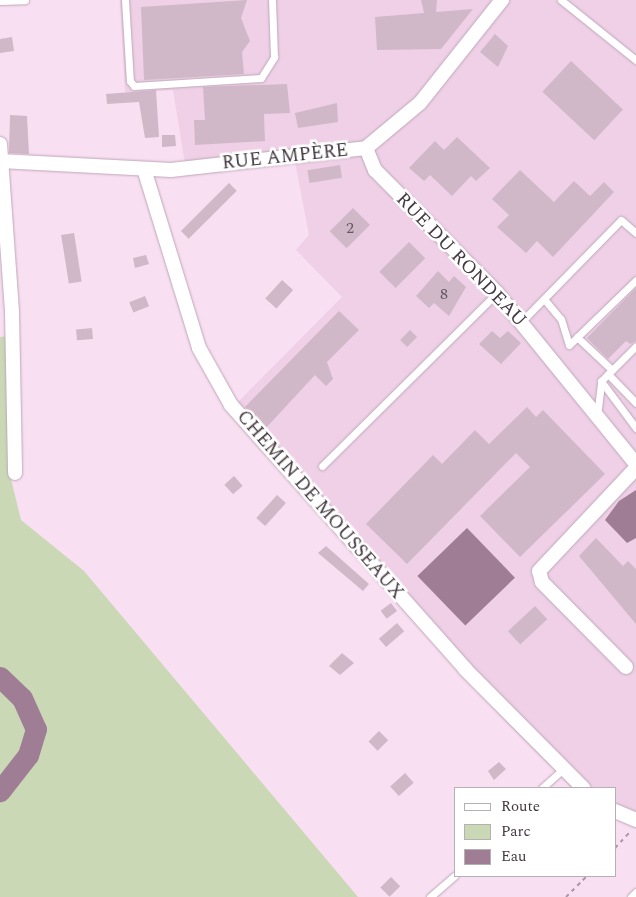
<!DOCTYPE html>
<meta charset="utf-8">
<style>
body{margin:0}
#map{position:relative;width:636px;height:897px;overflow:hidden;background:#f8dff1;font-family:Spectral,serif}
div>[style]{position:absolute}
[style*='--x']{left:calc(var(--x)*1px);top:calc(var(--y)*1px);width:calc(var(--w)*1px);rotate:calc(var(--a)*1deg)}
.built>*{inset:0;background:#efd0e6}
.green>*{inset:0;background:#cad8b6}
.water>*{inset:0;background:#9e7d95;transform-origin:0 0}
.river>*{height:21px;margin:-10.5px;padding:0 10.5px;transform-origin:10.5px;border-radius:10.5px;background:#9e7d95}
.building>*{inset:0;background:#d0b8c9;transform-origin:0 0}
.path>*{height:2px;margin-top:-1px;transform-origin:0;background:repeating-linear-gradient(90deg,#ab98a5 0 4px,transparent 0 8px)}
.roads{filter:drop-shadow(0 0 1px #bfa7b8) drop-shadow(0 0 1px #bfa7b8)}
.service>*{height:7px;margin:-3.5px;padding:0 3.5px;transform-origin:3.5px;border-radius:3.5px;background:#fff}
.minor>*{height:14px;margin:-7px;padding:0 7px;transform-origin:7px;border-radius:7px;background:#fff}
span{translate:-50% -50%;white-space:nowrap;text-align:center;line-height:1.15;-webkit-text-stroke:5px #fff;paint-order:stroke}
.number-label{font-size:16px;color:#665962}
.number-label span{-webkit-text-stroke-width:0}
.street-label{font-size:19px;color:#433940}
.legend{position:absolute;left:454px;top:787px;width:162px;height:90px;box-sizing:border-box;background:#fff;border:1px solid #b4b0b3;margin:0;padding:6px 9px;list-style:none;font-size:15px;color:#433940}
.legend li{display:flex;align-items:center;gap:10px;height:25px}
.legend b{width:25px;border:1px solid #b4b0b3}
</style>
<div id="map">
<div class="built">
<i style="clip-path:polygon(120px 0,636px 0,636px 829px,615px 818px,615px 788px,572px 788px,504px 720px,228px 412px,342px 297px,296px 250px,309px 235px,295px 162px,187px 176px,173px 90px,125px 92px)"></i>
</div>
<div class="green">
<i style="clip-path:polygon(9px 336px,9px 471px,21px 520px,84px 571px,358px 897px,0 897px,0 337px)"></i>
</div>
<div class="water">
<i style="clip-path:polygon(636px 490px,636px 538px,627px 543px,605px 520px,619px 501px)"></i>
<i style="left:467px;top:528px;width:69px;height:69px;rotate:46deg"></i>
</div>
<div class="river">
<i style="--x:0;--y:677;--w:30;--a:44"></i>
<i style="--x:22;--y:698;--w:34;--a:66"></i>
<i style="--x:36;--y:729;--w:27;--a:107"></i>
<i style="--x:28;--y:755;--w:46;--a:127.9"></i>
</div>
<div class="building">
<i style="clip-path:polygon(247px 0,241px 18px,250px 41px,242px 52px,244px 74px,144px 80px,141px 7px)"></i>
<i style="clip-path:polygon(421px 0,437px 0,436px 12px,473px 9px,441px 49px,377px 50px,375px 17px,424px 13px)"></i>
<i style="clip-path:polygon(495px 34px,508px 46px,498px 67px,480px 52px)"></i>
<i style="clip-path:polygon(12px 37px,14px 51px,0 53px,0 39px)"></i>
<i style="left:571px;top:61px;width:71px;height:42px;rotate:43deg"></i>
<i style="clip-path:polygon(287px 84px,290px 113px,264px 114px,265px 141px,195px 145px,194px 120px,205px 120px,203px 87px)"></i>
<i style="clip-path:polygon(156px 90px,159px 137px,145px 138px,139px 102px,107px 104px,106px 94px)"></i>
<i style="clip-path:polygon(337px 103px,338px 122px,298px 128px,295px 113px)"></i>
<i style="clip-path:polygon(10px 115px,27px 116px,29px 154px,9px 153px)"></i>
<i style="clip-path:polygon(162px 135px,175px 135px,176px 146px,162px 147px)"></i>
<i style="clip-path:polygon(457px 137px,490px 168px,476px 181px,471px 176px,452px 196px,430px 175px,424px 181px,409px 168px,435px 141px,444px 150px)"></i>
<i style="left:340px;top:165px;width:13px;height:33px;rotate:81deg"></i>
<i style="clip-path:polygon(520px 170px,554px 202px,574px 181px,590px 196px,604px 182px,614px 192px,553px 257px,537px 241px,526px 253px,497px 227px,509px 215px,492px 199px)"></i>
<i style="left:229px;top:183px;width:11px;height:68px;rotate:45deg"></i>
<i style="left:353px;top:208px;width:24px;height:33px;rotate:45deg"></i>
<i style="left:74px;top:233px;width:49px;height:13px;rotate:81deg"></i>
<i style="left:409px;top:242px;width:23px;height:42px;rotate:45deg"></i>
<i style="clip-path:polygon(146px 255px,149px 264px,135px 268px,133px 258px)"></i>
<i style="clip-path:polygon(438px 271px,449px 282px,454px 276px,466px 287px,449px 316px,434px 303px,429px 308px,416px 296px)"></i>
<i style="left:282px;top:280px;width:15px;height:25px;rotate:42deg"></i>
<i style="clip-path:polygon(636px 288px,636px 341px,630px 344px,626px 341px,608px 359px,587px 338px)"></i>
<i style="left:145px;top:296px;width:11px;height:17px;rotate:68deg"></i>
<i style="clip-path:polygon(339px 311px,359px 330px,327px 362px,333px 379px,326px 386px,315px 375px,265px 429px,245px 407px)"></i>
<i style="left:92px;top:328px;width:11px;height:16px;rotate:85deg"></i>
<i style="left:410px;top:330px;width:10px;height:14px;rotate:45deg"></i>
<i style="clip-path:polygon(492px 331px,500px 338px,508px 331px,521px 343px,501px 364px,479px 344px)"></i>
<i style="clip-path:polygon(527px 407px,536px 417px,543px 410px,605px 474px,520px 557px,480px 516px,530px 467px,516px 453px,407px 564px,366px 524px,433px 455px,442px 464px,475px 430px,489px 444px)"></i>
<i style="left:234px;top:476px;width:13px;height:13px;rotate:48deg"></i>
<i style="left:277px;top:495px;width:12px;height:31px;rotate:42deg"></i>
<i style="clip-path:polygon(596px 538px,623px 566px,628px 561px,636px 569px,636px 624px,579px 556px)"></i>
<i style="clip-path:polygon(326px 546px,369px 584px,363px 591px,318px 553px)"></i>
<i style="left:391px;top:603px;width:10px;height:13px;rotate:53deg"></i>
<i style="left:535px;top:606px;width:18px;height:37px;rotate:47deg"></i>
<i style="left:397px;top:623px;width:11px;height:24px;rotate:49deg"></i>
<i style="clip-path:polygon(342px 653px,354px 663px,340px 675px,329px 666px)"></i>
<i style="left:379px;top:731px;width:13px;height:15px;rotate:45deg"></i>
<i style="clip-path:polygon(499px 762px,506px 769px,494px 780px,488px 771px)"></i>
<i style="left:405px;top:773px;width:13px;height:20px;rotate:48deg"></i>
<i style="left:391px;top:877px;width:13px;height:15px;rotate:45deg"></i>
</div>
<div class="path">
<i style="--x:615;--y:848;--w:23;--a:-47"></i>
<i style="--x:566;--y:897;--w:30;--a:-45"></i>
</div>
<div class="roads">
<div class="service">
<i style="--x:125;--y:0;--w:81;--a:86.5"></i>
<i style="--x:130;--y:81;--w:6;--a:51"></i>
<i style="--x:134;--y:86;--w:127;--a:-3.6"></i>
<i style="--x:261;--y:78;--w:25;--a:-58"></i>
<i style="--x:274;--y:57;--w:57;--a:-92"></i>
<i style="--x:561;--y:0;--w:96;--a:38.7"></i>
<i style="--x:0;--y:1;--w:25;--a:-2"></i>
<i style="--x:544;--y:299;--w:26;--a:50"></i>
<i style="--x:561;--y:319;--w:27;--a:73"></i>
<i style="--x:569;--y:345;--w:93;--a:-44.1"></i>
<i style="--x:522;--y:321;--w:141;--a:-45.6"></i>
<i style="--x:621;--y:220;--w:20;--a:41"></i>
<i style="--x:577;--y:337;--w:48;--a:43.3"></i>
<i style="--x:608;--y:374;--w:40;--a:46"></i>
<i style="--x:601;--y:381;--w:59;--a:53.3"></i>
<i style="--x:597;--y:416;--w:35;--a:-83"></i>
<i style="--x:601;--y:381;--w:49;--a:-45"></i>
<i style="--x:322;--y:466;--w:246;--a:-44.7"></i>
<i style="--x:542;--y:788;--w:28;--a:-42"></i>
<i style="--x:430;--y:897;--w:33;--a:-41"></i>
<i style="--x:631;--y:897;--w:7;--a:-45"></i>
</div>
<div class="minor">
<i style="--x:0;--y:144;--w:168;--a:85.9"></i>
<i style="--x:12;--y:312;--w:161;--a:88.9"></i>
<i style="--x:366;--y:148;--w:24;--a:68"></i>
<i style="--x:375;--y:170;--w:173;--a:45.2"></i>
<i style="--x:497;--y:293;--w:220;--a:50.9"></i>
<i style="--x:0;--y:161;--w:171;--a:3"></i>
<i style="--x:171;--y:170;--w:196;--a:-6.4"></i>
<i style="--x:366;--y:148;--w:70;--a:-39.8"></i>
<i style="--x:420;--y:103;--w:132;--a:-51.5"></i>
<i style="--x:144;--y:169;--w:187;--a:72.9"></i>
<i style="--x:199;--y:348;--w:65;--a:60.7"></i>
<i style="--x:231;--y:405;--w:353;--a:48.4"></i>
<i style="--x:465;--y:669;--w:168;--a:45.2"></i>
<i style="--x:626;--y:667;--w:120;--a:-134.7"></i>
<i style="--x:542;--y:582;--w:11;--a:-105"></i>
<i style="--x:539;--y:571;--w:141;--a:-46.7"></i>
<i style="--x:615;--y:811;--w:23;--a:23"></i>
</div>
</div>
<div class="number-label">
<span style="left:350px;top:228px">2</span>
<span style="left:444px;top:294px">8</span>
</div>
<div class="street-label">
<span style="left:285px;top:157px;rotate:-6deg">RUE AMPÈRE</span>
<span style="left:461px;top:260px;rotate:46deg">RUE DU RONDEAU</span>
<span style="left:320px;top:505px;rotate:49deg">CHEMIN DE MOUSSEAUX</span>
</div>
<ul class="legend">
<li><b style="height:6px;background:#fff"></b>Route</li>
<li><b style="height:14px;background:#cad8b6"></b>Parc</li>
<li><b style="height:14px;background:#9e7d95"></b>Eau</li>
</ul>
</div>
